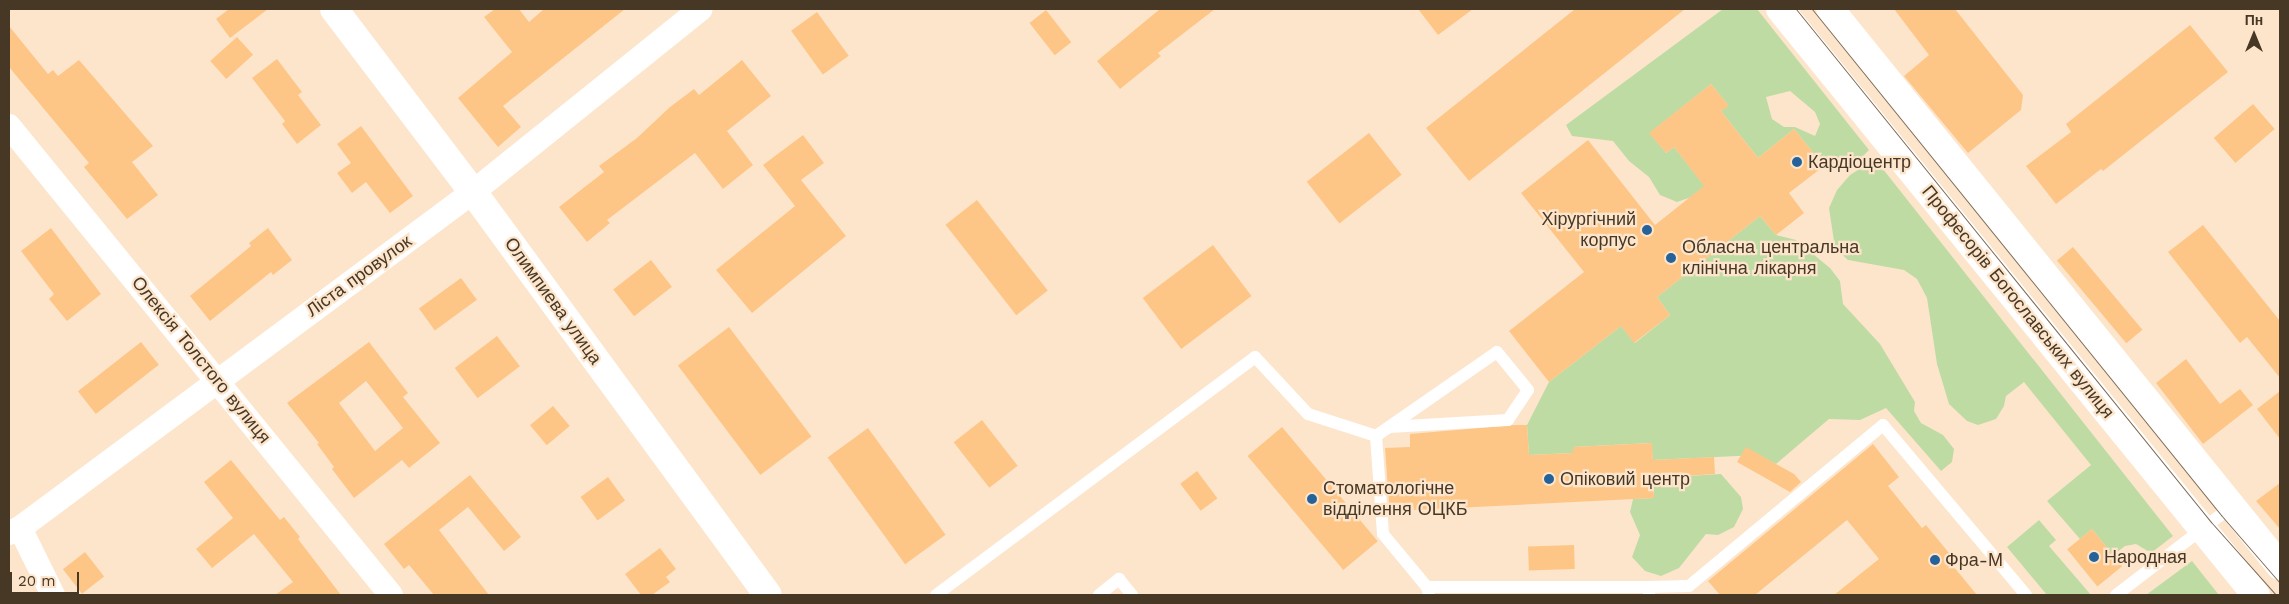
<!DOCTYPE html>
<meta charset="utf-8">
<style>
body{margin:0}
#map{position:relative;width:2289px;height:604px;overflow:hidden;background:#fde5cc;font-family:"Work Sans",sans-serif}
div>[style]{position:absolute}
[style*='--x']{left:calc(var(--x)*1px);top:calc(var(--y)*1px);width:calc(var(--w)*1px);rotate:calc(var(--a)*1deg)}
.green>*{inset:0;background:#bfdba4}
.building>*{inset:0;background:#fec686;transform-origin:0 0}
.service>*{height:12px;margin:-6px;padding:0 6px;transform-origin:6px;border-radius:6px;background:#fff}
.minor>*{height:24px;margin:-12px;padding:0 12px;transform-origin:12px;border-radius:12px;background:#fff}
.tertiary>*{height:28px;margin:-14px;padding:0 14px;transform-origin:14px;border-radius:14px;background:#fff}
.secondary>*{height:28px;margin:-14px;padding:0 14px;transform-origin:14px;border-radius:14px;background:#fff}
.tram>*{height:1px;margin:-0.5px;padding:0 0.5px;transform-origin:0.5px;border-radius:0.5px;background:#7e6c58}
.dots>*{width:14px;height:14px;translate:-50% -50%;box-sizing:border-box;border:2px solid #fde5cc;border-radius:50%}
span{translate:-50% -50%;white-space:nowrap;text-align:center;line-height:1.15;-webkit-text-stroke:4.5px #fde5cc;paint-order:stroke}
.poi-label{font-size:18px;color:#473826}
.left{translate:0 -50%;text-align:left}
.right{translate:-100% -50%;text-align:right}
.street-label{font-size:18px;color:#473826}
.frame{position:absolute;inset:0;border:10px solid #473826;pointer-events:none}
.north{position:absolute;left:2229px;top:10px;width:50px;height:50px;-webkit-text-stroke:4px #fde5cc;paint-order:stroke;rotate:0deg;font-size:14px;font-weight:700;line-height:20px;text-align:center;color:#473826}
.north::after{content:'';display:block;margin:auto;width:18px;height:22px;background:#473826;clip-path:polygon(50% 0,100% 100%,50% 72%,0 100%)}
.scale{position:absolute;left:10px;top:572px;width:69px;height:22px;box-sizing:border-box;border:2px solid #473826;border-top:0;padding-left:6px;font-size:15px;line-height:18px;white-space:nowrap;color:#473826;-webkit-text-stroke:4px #fde5cc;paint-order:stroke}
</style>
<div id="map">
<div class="green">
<i style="clip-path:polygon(evenodd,1723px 9px,1757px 9px,1869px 150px,1858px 161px,1846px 168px,1824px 166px,1794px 129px,1758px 158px,1721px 111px,1728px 105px,1711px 84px,1650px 133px,1666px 153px,1674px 147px,1701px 181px,1727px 185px,1677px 202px,1660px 195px,1649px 177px,1629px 161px,1613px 141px,1572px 136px,1566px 125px,1723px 9px,1790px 91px,1815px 112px,1820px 124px,1815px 136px,1795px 127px,1784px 127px,1772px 119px,1766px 97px,1790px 91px)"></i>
<i style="clip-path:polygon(1875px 159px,2173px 536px,2151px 553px,2136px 544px,2125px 546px,2113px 555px,2092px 529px,2080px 539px,2047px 501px,2091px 465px,2024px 382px,2006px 396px,2004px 406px,1996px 419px,1978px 425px,1967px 421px,1949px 404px,1937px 364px,1927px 298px,1917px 279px,1904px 270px,1848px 260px,1835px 248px,1829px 208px,1837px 190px,1850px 175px)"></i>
<i style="clip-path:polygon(1760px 216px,1776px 235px,1796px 240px,1830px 268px,1840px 281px,1843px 304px,1880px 344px,1915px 402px,1914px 411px,1921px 423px,1943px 435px,1954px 449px,1952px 462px,1941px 471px,1886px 408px,1860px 420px,1829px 419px,1776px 464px,1759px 455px,1653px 460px,1651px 443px,1573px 447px,1573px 453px,1529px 455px,1527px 425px,1549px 382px,1621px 326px,1635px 343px,1670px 315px,1657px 297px)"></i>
<i style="clip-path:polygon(1721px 474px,1741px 497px,1743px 509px,1734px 527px,1718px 535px,1706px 534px,1679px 568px,1661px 576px,1645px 571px,1632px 557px,1640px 535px,1630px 512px,1633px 499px,1654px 498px,1654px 478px)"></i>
<i style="clip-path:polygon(2039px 520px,2056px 540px,2049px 546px,2091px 595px,2047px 595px,2007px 547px)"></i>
<i style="clip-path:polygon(2192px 561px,2219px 595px,2146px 595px)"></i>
</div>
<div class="building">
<i style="clip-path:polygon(229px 9px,268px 9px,230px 38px,216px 19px)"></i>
<i style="clip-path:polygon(495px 9px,519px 9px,529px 22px,544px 9px,625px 9px,503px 106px,521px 127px,498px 147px,458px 98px,512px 52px,484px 17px)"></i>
<i style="clip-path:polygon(1160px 9px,1215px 9px,1158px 53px,1161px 56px,1120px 89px,1097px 61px)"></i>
<i style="clip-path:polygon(1418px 9px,1473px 9px,1438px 35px)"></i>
<i style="clip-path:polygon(1575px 9px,1685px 9px,1469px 181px,1426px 128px)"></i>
<i style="clip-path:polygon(1894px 9px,1955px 9px,2023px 95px,2021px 110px,1968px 153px,1904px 76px,1929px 55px)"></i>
<i style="left:1046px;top:10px;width:41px;height:21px;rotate:52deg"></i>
<i style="left:817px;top:12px;width:54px;height:32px;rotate:54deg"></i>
<i style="clip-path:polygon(2190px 25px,2228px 72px,2103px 171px,2101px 169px,2056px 204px,2026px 166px,2071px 132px,2066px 124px)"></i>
<i style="clip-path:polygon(9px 26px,48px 74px,53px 70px,58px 76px,79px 60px,153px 146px,132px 162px,158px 195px,127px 219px,84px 167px,89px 163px,9px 67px)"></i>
<i style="left:237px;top:37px;width:24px;height:36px;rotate:48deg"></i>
<i style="clip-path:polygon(277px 59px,302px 92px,298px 95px,321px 125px,297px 144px,282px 124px,285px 121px,252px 78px)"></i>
<i style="clip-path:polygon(742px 60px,771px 96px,727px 131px,753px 165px,723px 189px,695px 153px,607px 220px,610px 223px,587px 242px,559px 207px,604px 172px,599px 166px,637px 138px,670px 107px,694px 89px,699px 95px)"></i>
<i style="clip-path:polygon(1711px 84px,1729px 106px,1721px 111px,1758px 158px,1794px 129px,1824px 166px,1789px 193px,1804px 213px,1776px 235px,1760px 216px,1657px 297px,1670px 315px,1634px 343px,1621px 326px,1549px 382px,1509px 331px,1584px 272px,1521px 193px,1588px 140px,1655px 225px,1704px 186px,1674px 147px,1666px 153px,1649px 133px)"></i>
<i style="left:2253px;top:104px;width:33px;height:52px;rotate:49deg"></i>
<i style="clip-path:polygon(361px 126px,413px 196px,390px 213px,366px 182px,352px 193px,337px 173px,351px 163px,337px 144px)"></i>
<i style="left:1369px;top:133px;width:53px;height:79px;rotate:52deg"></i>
<i style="clip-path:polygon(803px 135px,824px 163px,801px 180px,846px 236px,752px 313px,716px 270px,795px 206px,763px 165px)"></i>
<i style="left:977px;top:200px;width:115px;height:40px;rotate:52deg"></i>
<i style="clip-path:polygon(2203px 225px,2280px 321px,2280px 378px,2247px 337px,2240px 343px,2168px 252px)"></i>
<i style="clip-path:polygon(51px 228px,101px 294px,67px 321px,49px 299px,54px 294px,21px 251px)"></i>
<i style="clip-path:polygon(268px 228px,292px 260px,273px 275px,271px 272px,210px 321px,190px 296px,251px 246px,249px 243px)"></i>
<i style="left:1213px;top:245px;width:64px;height:88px;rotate:53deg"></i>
<i style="left:2073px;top:247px;width:108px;height:21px;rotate:50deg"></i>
<i style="left:651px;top:260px;width:34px;height:48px;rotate:52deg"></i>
<i style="left:461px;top:278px;width:27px;height:52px;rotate:54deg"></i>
<i style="left:729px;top:327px;width:137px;height:64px;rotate:53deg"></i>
<i style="left:497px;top:336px;width:38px;height:53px;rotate:53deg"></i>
<i style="left:141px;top:342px;width:29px;height:80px;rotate:52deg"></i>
<i style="clip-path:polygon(evenodd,369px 342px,408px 393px,403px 397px,440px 443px,409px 468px,402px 460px,354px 498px,332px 469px,334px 467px,317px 444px,319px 443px,287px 403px,369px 342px,366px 381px,403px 428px,375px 451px,339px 403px,366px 381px)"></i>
<i style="clip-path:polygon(2186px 359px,2220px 404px,2240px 389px,2253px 405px,2203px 444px,2156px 383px)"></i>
<i style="clip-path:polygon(2280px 391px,2280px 439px,2257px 409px)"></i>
<i style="left:553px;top:406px;width:26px;height:30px;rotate:50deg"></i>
<i style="left:982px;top:420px;width:58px;height:36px;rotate:52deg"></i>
<i style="clip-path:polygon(1514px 425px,1527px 425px,1529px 455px,1573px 453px,1573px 447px,1652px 443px,1653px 460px,1714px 457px,1715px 474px,1653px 478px,1654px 498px,1414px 510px,1413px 503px,1389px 504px,1385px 448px,1410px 447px,1410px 434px)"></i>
<i style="left:1282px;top:427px;width:149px;height:45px;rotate:50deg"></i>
<i style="left:868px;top:428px;width:132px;height:50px;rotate:54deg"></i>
<i style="clip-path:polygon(1873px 444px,1899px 477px,1888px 486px,1922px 528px,1926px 525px,1958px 564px,1954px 567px,1977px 595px,1834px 595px,1879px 559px,1847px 520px,1755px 595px,1720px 595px,1708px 581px)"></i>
<i style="clip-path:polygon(1746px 447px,1794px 474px,1801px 482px,1790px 492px,1737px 462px)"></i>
<i style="clip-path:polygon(231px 460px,280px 520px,284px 517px,300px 537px,298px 539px,341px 595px,275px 595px,293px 582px,254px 534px,212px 568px,202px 556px,196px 549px,233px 518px,204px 482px)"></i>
<i style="left:1197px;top:471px;width:34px;height:21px;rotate:53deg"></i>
<i style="clip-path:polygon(470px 475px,521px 537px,504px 551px,468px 507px,439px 530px,489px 595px,434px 595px,409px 565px,404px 569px,384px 544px)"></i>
<i style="left:608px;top:477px;width:29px;height:34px;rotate:54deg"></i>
<i style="clip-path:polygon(2280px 483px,2280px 529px,2256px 501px)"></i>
<i style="left:2092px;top:529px;width:48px;height:32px;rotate:51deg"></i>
<i style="left:1574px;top:545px;width:24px;height:46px;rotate:88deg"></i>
<i style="clip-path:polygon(660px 548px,676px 569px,666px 577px,670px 582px,652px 595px,641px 595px,625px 574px)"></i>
<i style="left:85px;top:552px;width:31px;height:28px;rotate:52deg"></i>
</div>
<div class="service">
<i style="--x:1376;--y:436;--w:147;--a:-34.8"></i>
<i style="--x:1497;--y:352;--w:49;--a:50.8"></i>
<i style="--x:1528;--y:390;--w:36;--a:124"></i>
<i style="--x:1508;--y:420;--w:119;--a:176.6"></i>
<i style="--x:1427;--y:587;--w:222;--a:0"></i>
<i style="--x:936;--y:595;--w:398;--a:-36.7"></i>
<i style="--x:1255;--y:357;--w:78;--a:47.1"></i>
<i style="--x:1308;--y:414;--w:71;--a:17.9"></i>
<i style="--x:1376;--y:436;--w:98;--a:85.9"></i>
<i style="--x:1383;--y:534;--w:69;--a:50.3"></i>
<i style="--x:1427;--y:587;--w:8;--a:76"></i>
<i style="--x:1099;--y:595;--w:26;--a:-39"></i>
<i style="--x:1119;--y:579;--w:21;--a:51"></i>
<i style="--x:1649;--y:595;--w:8;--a:-90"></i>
<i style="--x:1649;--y:587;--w:40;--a:-1.4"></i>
<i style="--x:1689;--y:586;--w:252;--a:-39.7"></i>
<i style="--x:1883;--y:425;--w:222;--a:49.9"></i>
<i style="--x:2116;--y:595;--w:145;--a:-37.4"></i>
</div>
<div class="minor">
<i style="--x:9;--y:126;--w:605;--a:50.84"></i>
<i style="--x:20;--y:528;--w:75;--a:63.8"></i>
<i style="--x:9;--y:533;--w:12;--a:-24"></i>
<i style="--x:20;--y:528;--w:564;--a:-36.57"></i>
<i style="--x:473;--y:192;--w:292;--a:-38.8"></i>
</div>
<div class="tertiary">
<i style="--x:1780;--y:9;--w:755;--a:50.91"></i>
<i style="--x:1830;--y:9;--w:716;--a:51.07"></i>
</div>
<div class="secondary">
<i style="--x:334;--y:9;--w:230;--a:52.8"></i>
<i style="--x:473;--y:192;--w:499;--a:53.8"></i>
</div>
<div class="tram">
<i style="--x:1796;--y:9;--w:660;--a:51.03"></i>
<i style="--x:2211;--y:522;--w:98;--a:48.3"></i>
<i style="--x:1812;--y:9;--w:651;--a:51.05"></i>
<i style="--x:2221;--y:515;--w:90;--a:49.1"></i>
</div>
<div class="dots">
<i style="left:1797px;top:162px;background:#256299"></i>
<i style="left:1647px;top:230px;background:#256299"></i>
<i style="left:1671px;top:258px;background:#256299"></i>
<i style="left:1549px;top:479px;background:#256299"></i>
<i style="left:1312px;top:499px;background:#256299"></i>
<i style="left:2094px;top:557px;background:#256299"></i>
<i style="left:1935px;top:560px;background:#256299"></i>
</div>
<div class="poi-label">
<span class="left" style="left:1808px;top:162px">Кардіоцентр</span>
<span class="right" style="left:1636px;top:230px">Хірургічний<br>корпус</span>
<span class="left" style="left:1682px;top:258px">Обласна центральна<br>клінічна лікарня</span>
<span class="left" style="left:1560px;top:479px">Опіковий центр</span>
<span class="left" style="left:1323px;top:499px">Стоматологічне<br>відділення ОЦКБ</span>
<span class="left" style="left:2104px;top:557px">Народная</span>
<span class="left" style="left:1945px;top:560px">Фра-М</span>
</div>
<div class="street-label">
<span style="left:359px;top:276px;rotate:-36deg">Ліста провулок</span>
<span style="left:553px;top:301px;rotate:54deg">Олимпиева улица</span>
<span style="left:2018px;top:302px;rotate:51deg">Професорів Богославських вулиця</span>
<span style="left:201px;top:360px;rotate:51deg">Олексія Толстого вулиця</span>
</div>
<div class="frame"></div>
<div class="north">Пн</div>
<div class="scale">20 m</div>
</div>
